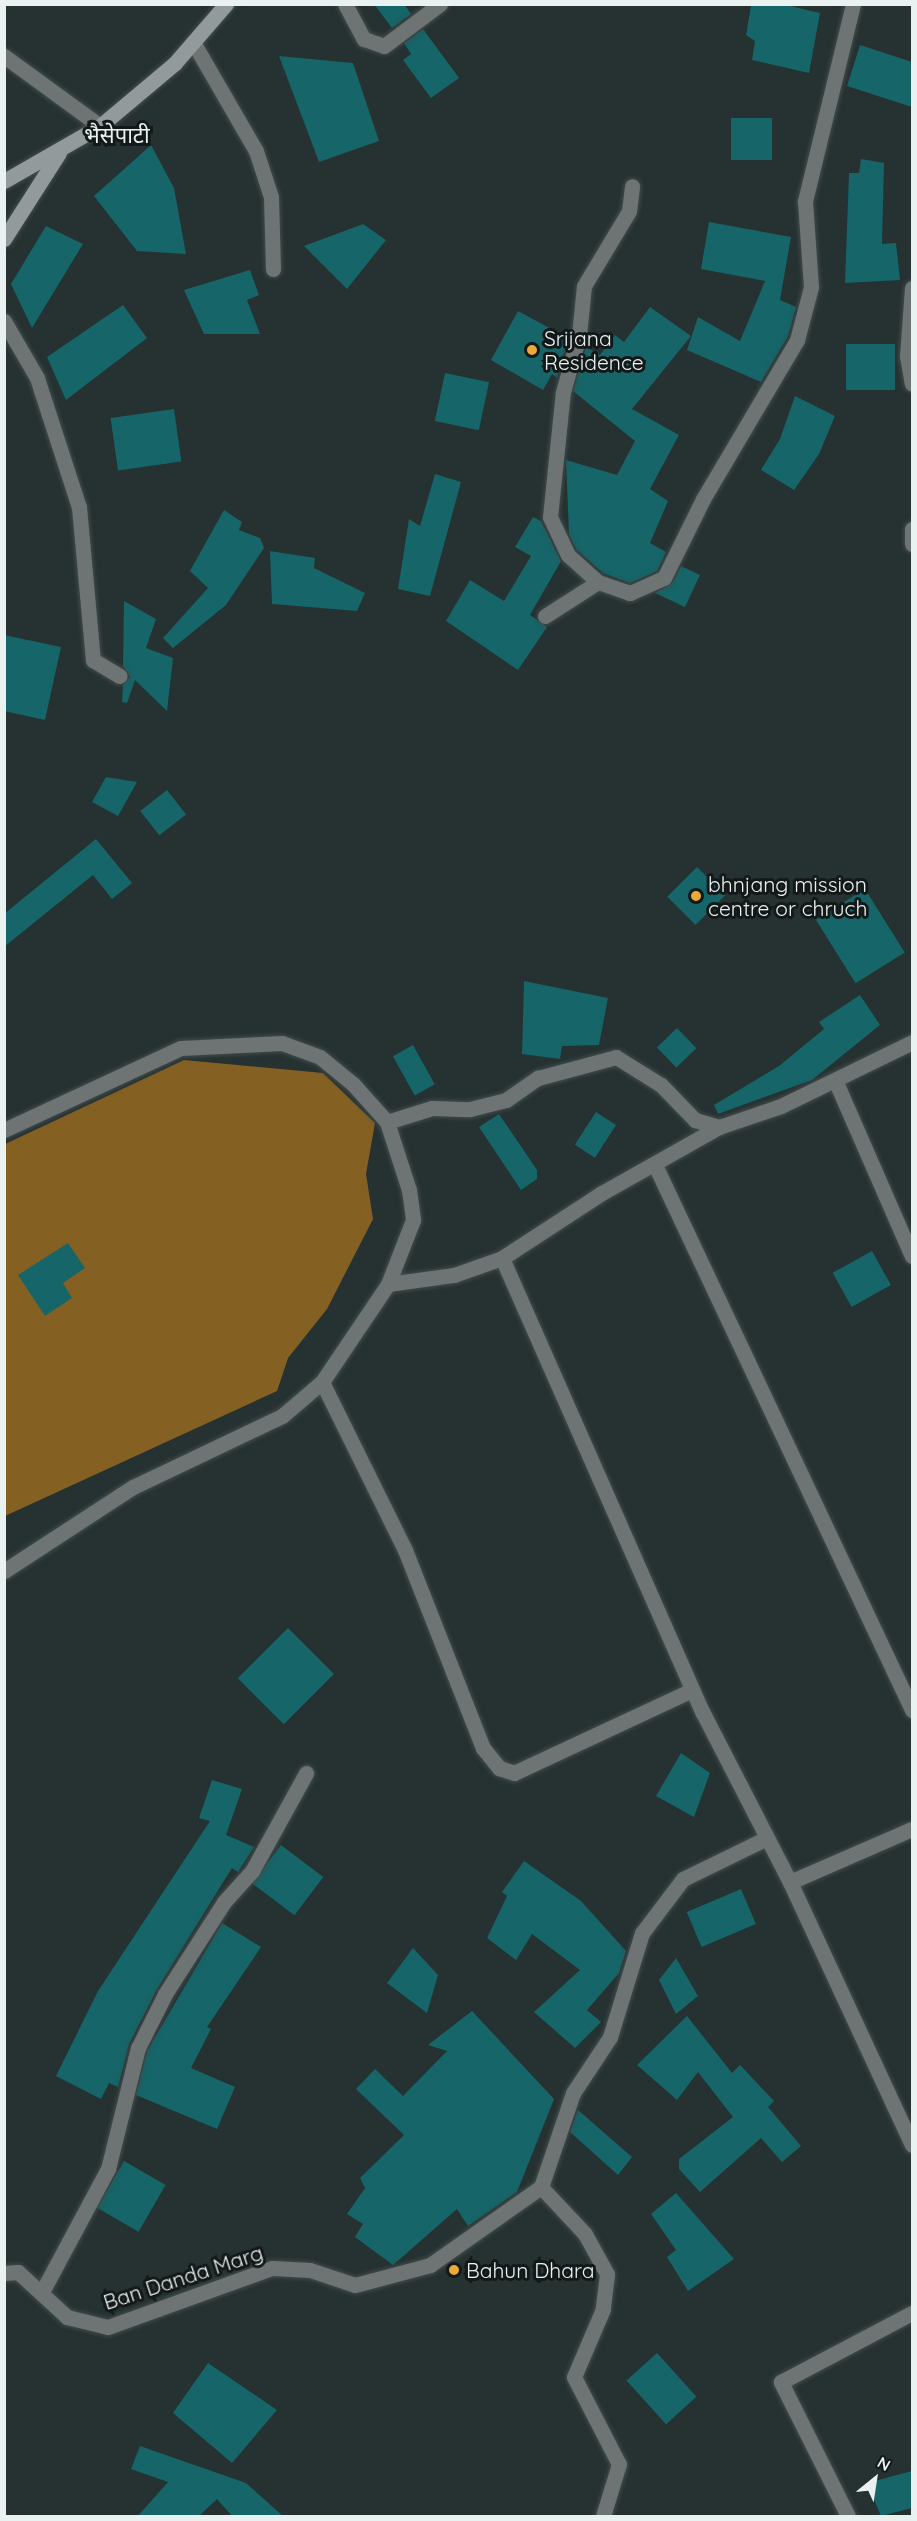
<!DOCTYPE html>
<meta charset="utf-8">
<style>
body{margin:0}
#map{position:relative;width:917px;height:2521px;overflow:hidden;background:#263131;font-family:Quicksand,"Noto Sans Devanagari",sans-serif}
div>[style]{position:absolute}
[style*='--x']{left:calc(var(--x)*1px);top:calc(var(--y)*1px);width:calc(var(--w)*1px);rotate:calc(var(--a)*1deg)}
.forest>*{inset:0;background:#856023}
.building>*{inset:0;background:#166568;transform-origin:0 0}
.roads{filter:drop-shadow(0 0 2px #414c4c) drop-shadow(0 0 2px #414c4c)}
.minor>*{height:15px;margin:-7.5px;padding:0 7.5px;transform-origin:7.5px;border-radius:7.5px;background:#6e7474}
.secondary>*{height:15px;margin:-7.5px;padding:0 7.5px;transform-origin:7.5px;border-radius:7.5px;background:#929a9b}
.dots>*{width:16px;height:16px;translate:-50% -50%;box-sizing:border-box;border:3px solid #131818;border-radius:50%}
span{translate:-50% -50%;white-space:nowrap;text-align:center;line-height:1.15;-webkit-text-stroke:6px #131818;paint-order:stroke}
.poi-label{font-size:21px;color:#eaf1f1}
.left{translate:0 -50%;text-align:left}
.street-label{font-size:21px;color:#eaf1f1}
.neighbourhood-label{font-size:22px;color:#eaf1f1}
.frame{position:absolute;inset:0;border:6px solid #eaf1f1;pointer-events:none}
.north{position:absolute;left:845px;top:2449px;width:60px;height:60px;-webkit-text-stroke:4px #131818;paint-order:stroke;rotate:30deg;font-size:16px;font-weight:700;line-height:24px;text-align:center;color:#eaf1f1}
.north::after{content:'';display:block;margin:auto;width:21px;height:27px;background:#eaf1f1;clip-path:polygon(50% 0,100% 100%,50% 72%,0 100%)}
</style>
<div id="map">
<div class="forest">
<i style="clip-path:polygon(184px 1060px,323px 1073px,375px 1123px,366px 1174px,373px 1219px,327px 1309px,288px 1358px,277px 1391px,5px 1516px,5px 1144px)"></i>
</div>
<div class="building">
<i style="clip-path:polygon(374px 4px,404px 4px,411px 14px,392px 28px)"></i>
<i style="clip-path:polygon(782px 4px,820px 13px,809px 73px,752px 60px,755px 41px,746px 35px,751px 6px)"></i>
<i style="clip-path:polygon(423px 29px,459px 78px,431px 98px,403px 60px,411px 54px,404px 43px)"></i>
<i style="clip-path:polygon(860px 45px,912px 62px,912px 107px,847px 86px)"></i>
<i style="clip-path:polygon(279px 56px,353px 63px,379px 141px,319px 162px)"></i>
<i style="left:731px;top:118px;width:41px;height:42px"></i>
<i style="clip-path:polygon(151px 145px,174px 188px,186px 254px,137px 251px,94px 196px)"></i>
<i style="clip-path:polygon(861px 159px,884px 163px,882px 244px,896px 243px,900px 280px,845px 283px,849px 173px,859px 173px)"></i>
<i style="clip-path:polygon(709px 222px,791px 237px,780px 300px,796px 307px,788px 336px,761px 382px,687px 350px,698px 317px,740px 341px,765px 281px,701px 269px)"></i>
<i style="clip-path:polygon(363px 224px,386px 240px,347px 289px,304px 246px)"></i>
<i style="clip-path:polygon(46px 226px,83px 244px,32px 328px,11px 284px)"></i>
<i style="clip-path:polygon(250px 270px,259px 295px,247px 300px,260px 334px,204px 334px,184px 290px)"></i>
<i style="clip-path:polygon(123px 305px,147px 338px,66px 400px,47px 357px)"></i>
<i style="clip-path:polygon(650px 307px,691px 336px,632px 409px,679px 435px,650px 489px,668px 501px,650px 543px,666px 552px,657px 571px,630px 583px,603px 573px,576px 549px,569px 534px,566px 460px,617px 475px,635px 441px,573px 391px,586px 347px,600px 355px,615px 335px,624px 342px)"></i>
<i style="clip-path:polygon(518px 311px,568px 338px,557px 378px,552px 374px,543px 390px,491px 360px)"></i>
<i style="left:895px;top:344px;width:46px;height:49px;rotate:90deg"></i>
<i style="left:445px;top:373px;width:45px;height:49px;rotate:12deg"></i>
<i style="clip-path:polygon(795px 396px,835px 416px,819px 454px,794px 490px,761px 470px,780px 439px)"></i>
<i style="left:174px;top:409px;width:53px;height:64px;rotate:82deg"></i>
<i style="clip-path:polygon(435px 474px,461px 482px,430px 596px,398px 589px,409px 519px,420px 526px)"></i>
<i style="clip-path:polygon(224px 510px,242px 522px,239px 530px,260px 538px,264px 548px,226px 605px,173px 648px,163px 638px,208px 588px,190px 571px)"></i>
<i style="clip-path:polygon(533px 517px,541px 521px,561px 561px,530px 615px,547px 627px,518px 670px,446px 621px,470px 580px,504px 601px,531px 556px,515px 547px)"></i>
<i style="clip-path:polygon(270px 551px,315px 558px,314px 568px,365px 593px,357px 611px,272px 604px)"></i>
<i style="clip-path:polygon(681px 566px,700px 575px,685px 607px,655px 593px,672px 583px)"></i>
<i style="clip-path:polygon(124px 601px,156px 619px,146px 648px,173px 658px,167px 711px,135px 680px,127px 703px,122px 702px,123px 685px,130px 677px,123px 666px)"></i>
<i style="clip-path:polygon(4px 635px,61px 647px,45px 720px,4px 711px)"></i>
<i style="clip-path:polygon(106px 777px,137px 782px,118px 816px,92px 802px)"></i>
<i style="left:167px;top:790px;width:31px;height:34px;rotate:52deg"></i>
<i style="clip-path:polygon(96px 839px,132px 883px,112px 899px,93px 875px,4px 947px,4px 914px)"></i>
<i style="left:697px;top:867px;width:40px;height:42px;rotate:45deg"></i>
<i style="left:865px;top:889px;width:75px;height:58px;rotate:58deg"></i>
<i style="clip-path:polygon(524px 981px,608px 998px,599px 1045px,562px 1046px,560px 1059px,522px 1054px)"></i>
<i style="clip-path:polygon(860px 995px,880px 1025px,812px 1080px,718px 1114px,714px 1105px,779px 1066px,824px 1029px,819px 1022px)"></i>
<i style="left:677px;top:1028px;width:28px;height:28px;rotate:46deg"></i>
<i style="left:413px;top:1045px;width:45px;height:23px;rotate:61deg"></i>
<i style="left:596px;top:1112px;width:24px;height:39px;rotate:33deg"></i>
<i style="clip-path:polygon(499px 1114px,537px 1170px,537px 1179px,521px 1190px,479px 1127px)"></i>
<i style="clip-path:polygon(68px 1243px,85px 1268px,63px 1283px,72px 1298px,45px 1316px,18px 1275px)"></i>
<i style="left:872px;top:1251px;width:39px;height:45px;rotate:61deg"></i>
<i style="left:288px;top:1628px;width:65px;height:71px;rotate:45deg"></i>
<i style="clip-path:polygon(681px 1753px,710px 1773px,694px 1817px,656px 1796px)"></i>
<i style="clip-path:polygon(212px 1780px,242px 1789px,226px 1835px,254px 1847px,238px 1872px,232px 1868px,157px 1989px,129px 2044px,118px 2087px,109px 2083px,101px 2099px,56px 2076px,98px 1991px,210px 1821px,199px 1818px)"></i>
<i style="left:281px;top:1845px;width:53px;height:48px;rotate:37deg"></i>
<i style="clip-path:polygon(524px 1861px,581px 1901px,626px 1951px,619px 1973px,587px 2010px,601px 2022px,575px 2048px,534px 2012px,580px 1970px,532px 1934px,516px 1960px,487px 1938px,507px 1896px,502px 1892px)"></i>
<i style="left:741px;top:1889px;width:38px;height:59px;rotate:67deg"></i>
<i style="clip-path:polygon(222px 1923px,261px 1947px,207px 2027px,211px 2029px,191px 2068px,235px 2087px,217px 2129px,136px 2095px,147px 2051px)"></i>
<i style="clip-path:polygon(413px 1948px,438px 1975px,427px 2013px,387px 1983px)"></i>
<i style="clip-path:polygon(676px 1958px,698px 1996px,676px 2014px,659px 1980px)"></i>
<i style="clip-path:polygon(472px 2011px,554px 2099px,517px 2192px,468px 2226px,457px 2209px,393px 2265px,355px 2237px,363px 2224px,347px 2214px,365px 2188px,360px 2178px,404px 2135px,356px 2089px,375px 2069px,403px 2096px,447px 2051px,428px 2045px)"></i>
<i style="clip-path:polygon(687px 2016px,732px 2073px,740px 2065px,774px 2101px,768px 2107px,801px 2146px,782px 2162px,761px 2138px,700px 2192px,679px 2169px,679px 2159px,733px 2117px,698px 2072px,677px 2100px,637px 2065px)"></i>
<i style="clip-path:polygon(578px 2110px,632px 2157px,618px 2175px,570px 2132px)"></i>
<i style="left:124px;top:2161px;width:48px;height:54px;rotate:30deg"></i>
<i style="clip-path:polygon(676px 2193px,734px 2259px,688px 2291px,667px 2257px,676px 2250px,651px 2214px)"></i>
<i style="left:657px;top:2353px;width:59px;height:41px;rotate:48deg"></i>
<i style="clip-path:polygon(208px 2363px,277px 2410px,232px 2463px,173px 2413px)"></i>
<i style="clip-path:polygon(140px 2446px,246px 2483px,284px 2517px,233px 2517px,217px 2499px,198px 2517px,137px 2517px,168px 2482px,131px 2469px)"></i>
<i style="clip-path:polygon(912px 2471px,912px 2508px,881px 2516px,867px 2483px)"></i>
</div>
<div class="roads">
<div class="minor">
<i style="--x:345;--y:4;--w:40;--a:62"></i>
<i style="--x:364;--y:39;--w:21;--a:19"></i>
<i style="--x:384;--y:46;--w:70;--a:-36.9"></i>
<i style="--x:193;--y:42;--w:126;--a:60"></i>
<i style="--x:256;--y:151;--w:48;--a:71.9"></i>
<i style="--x:271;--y:197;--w:72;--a:88.4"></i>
<i style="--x:4;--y:56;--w:119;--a:36.1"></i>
<i style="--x:912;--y:288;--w:68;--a:94.2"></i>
<i style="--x:907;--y:356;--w:28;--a:80"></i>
<i style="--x:4;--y:321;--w:66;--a:59.9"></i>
<i style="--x:37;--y:378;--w:136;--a:72"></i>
<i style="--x:79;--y:507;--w:154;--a:84.8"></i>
<i style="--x:93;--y:660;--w:31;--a:31"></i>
<i style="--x:912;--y:529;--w:15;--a:90"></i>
<i style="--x:598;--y:582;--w:40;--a:-138"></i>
<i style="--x:568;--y:555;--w:42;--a:-115.3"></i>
<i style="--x:550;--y:517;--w:126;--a:-84.1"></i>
<i style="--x:563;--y:392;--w:59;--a:-74.3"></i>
<i style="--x:579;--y:335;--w:49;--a:-84.2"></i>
<i style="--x:584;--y:286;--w:87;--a:-59"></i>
<i style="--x:629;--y:211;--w:25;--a:-83"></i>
<i style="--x:545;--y:616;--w:63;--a:-32.7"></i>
<i style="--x:598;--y:582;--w:34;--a:19"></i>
<i style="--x:630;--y:593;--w:37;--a:-24"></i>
<i style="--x:664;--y:578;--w:88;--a:-63.7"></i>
<i style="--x:703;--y:499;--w:185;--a:-59.4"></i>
<i style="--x:797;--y:340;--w:55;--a:-75.2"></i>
<i style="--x:811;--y:287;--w:86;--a:-94"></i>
<i style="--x:805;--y:201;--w:203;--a:-76.3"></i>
<i style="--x:835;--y:1080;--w:192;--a:66.4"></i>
<i style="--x:387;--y:1122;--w:47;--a:-17.3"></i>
<i style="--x:432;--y:1108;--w:38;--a:2"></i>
<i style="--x:470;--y:1109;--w:37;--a:-14"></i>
<i style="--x:506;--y:1100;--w:39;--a:-35"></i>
<i style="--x:538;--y:1078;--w:81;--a:-15.1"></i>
<i style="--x:616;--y:1057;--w:53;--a:31.9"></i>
<i style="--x:661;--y:1085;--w:49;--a:45.8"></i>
<i style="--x:695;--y:1120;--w:25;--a:16"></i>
<i style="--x:4;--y:1130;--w:195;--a:-24.9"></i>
<i style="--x:181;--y:1048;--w:101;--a:-2.8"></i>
<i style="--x:282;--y:1043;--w:40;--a:20.2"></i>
<i style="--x:320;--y:1057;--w:43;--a:39.3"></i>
<i style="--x:353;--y:1084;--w:51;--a:48.2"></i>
<i style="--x:387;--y:1122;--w:71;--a:72.1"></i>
<i style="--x:409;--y:1190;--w:30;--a:82"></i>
<i style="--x:413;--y:1220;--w:69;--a:111.3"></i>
<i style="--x:655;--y:1165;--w:603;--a:64.75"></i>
<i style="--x:502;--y:1258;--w:497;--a:66.2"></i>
<i style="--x:703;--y:1713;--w:190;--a:62.8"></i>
<i style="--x:790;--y:1882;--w:290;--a:65.1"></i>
<i style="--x:322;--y:1382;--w:187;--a:63.7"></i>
<i style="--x:405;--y:1550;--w:213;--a:68.5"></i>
<i style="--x:483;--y:1748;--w:26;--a:51"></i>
<i style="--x:499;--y:1768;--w:16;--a:18"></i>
<i style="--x:514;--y:1773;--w:196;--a:-25"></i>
<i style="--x:4;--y:1571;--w:154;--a:-33.1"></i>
<i style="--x:133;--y:1487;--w:165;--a:-25.5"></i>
<i style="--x:282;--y:1416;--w:52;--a:-40.4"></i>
<i style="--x:322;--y:1382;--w:118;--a:-56"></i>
<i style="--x:388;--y:1284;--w:67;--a:-7.8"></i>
<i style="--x:454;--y:1275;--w:51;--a:-19.5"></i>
<i style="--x:502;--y:1258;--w:117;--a:-33.1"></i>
<i style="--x:600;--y:1194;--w:137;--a:-29.4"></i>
<i style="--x:719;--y:1127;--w:65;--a:-18.7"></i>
<i style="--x:781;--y:1106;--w:146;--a:-26"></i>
<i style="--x:790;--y:1882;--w:133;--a:-23.5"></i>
<i style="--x:541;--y:2187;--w:64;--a:46.9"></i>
<i style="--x:585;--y:2234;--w:46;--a:61.2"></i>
<i style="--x:607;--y:2274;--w:35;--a:97"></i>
<i style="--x:603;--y:2309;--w:74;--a:113.1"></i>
<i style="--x:574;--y:2377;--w:98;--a:62.7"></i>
<i style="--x:619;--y:2464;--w:54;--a:107.1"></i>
<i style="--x:4;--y:2273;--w:14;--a:-4"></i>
<i style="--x:18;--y:2272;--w:67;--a:42.6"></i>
<i style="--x:67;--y:2317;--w:42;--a:13.7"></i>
<i style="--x:108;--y:2327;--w:174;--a:-19.8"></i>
<i style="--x:272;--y:2268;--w:38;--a:3"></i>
<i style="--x:310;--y:2270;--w:47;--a:18.4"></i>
<i style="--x:355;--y:2285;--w:78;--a:-14.9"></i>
<i style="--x:430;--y:2265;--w:136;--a:-35.1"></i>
<i style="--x:541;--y:2187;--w:99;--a:-71.2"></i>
<i style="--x:573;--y:2093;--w:67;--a:-56.5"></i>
<i style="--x:610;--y:2037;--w:109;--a:-72.9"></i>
<i style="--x:642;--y:1933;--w:68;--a:-52.8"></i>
<i style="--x:683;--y:1879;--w:91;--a:-26"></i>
<i style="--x:43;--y:2290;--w:137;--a:-61.8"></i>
<i style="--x:108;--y:2169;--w:125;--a:-76.1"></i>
<i style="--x:138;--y:2048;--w:60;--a:-63.4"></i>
<i style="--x:165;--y:1994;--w:109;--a:-57.3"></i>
<i style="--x:224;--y:1902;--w:42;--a:-47.9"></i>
<i style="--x:252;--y:1871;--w:112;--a:-61.1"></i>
<i style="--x:848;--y:2516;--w:150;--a:-116.6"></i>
<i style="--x:781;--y:2382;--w:148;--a:-27.8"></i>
</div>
<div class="secondary">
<i style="--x:4;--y:181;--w:111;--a:-29.8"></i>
<i style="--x:100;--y:126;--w:98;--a:-40"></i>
<i style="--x:175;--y:63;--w:78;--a:-49.2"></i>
<i style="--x:4;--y:239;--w:102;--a:-57.4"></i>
</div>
</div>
<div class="dots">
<i style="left:532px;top:350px;background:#eba939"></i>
<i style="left:696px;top:896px;background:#eba939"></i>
<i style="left:454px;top:2270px;background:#eba939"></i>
</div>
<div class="poi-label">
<span class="left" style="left:544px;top:350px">Srijana<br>Residence</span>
<span class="left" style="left:708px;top:896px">bhnjang mission<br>centre or chruch</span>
<span class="left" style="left:466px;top:2270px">Bahun Dhara</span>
</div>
<div class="street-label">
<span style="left:183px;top:2277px;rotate:-18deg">Ban Danda Marg</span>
</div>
<div class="neighbourhood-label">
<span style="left:117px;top:136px">भैसेपाटी</span>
</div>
<div class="frame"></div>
<div class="north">N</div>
</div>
